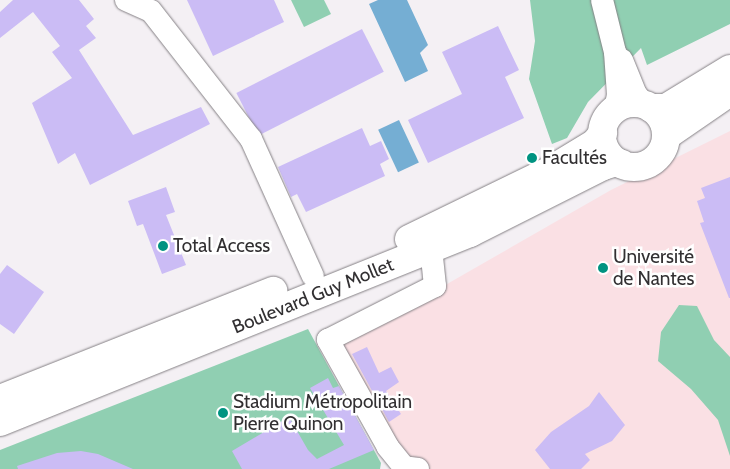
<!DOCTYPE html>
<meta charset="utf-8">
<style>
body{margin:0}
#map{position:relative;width:730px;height:469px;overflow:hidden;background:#f4f0f4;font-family:Cabin,sans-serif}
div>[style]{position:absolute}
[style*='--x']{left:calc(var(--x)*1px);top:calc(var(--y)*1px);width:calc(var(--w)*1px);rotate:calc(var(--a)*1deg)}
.education>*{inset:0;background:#fae0e4}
.green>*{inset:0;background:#90cfb2}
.water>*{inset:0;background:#75aed3;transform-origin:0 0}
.building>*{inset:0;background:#cbbcf5;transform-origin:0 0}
.roads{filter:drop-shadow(0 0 1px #858185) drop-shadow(0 0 1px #858185)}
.minor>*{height:22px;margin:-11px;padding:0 11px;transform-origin:11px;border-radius:11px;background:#fff}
.secondary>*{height:28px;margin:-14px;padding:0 14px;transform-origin:14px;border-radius:14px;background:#fff}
.secondary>.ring{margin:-14px;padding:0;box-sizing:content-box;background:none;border:28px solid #fff;border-radius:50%}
.dots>*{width:14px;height:14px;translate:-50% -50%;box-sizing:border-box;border:2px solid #fff;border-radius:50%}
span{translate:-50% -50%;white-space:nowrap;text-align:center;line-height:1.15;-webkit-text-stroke:5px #fff;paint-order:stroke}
.poi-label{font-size:19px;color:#323032}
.left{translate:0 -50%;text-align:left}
.street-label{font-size:19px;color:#323032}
</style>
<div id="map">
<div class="education">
<i style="clip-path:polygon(730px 131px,730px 469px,409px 469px,339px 346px,611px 190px)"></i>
</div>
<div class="green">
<i style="clip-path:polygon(291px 0,324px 0,331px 14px,304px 27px)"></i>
<i style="clip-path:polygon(530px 0,730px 0,730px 24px,647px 65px,641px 48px,588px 102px,567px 138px,552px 144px,529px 79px,535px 41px)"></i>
<i style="clip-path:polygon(679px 305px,697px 306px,714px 340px,730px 357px,730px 456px,718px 420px,691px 389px,658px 361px,661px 332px)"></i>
<i style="clip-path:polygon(308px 329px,381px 463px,380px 469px,0 469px,0 450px)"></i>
</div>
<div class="water">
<i style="clip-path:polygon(378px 0,407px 0,428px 45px,420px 53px,428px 71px,405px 82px,369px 4px)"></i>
<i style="left:399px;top:120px;width:47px;height:23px;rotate:65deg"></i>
</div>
<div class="building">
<i style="clip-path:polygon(13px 0,79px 0,94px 19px,86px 26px,96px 38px,79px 50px,133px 135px,201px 107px,210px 124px,90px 185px,75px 153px,58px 164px,32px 103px,72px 78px,52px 52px,60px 46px,33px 12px,0 38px,0 12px)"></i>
<i style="clip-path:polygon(187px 0,274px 0,284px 22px,213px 56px)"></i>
<i style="clip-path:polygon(498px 26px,519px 70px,505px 77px,524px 118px,428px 163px,408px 120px,462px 94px,442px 52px)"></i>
<i style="left:362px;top:29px;width:48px;height:141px;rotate:63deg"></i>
<i style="clip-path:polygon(362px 128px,370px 146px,381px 141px,389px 159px,380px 164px,385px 176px,306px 212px,297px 194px,291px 197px,278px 167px)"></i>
<i style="clip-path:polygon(730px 177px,730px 298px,729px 298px,700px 223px,704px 222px,697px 201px,705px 198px,701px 188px)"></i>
<i style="clip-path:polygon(166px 187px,175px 212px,166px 215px,186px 265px,162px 274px,143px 224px,137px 226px,128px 201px)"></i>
<i style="clip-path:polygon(7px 265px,44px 292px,14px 334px,0 324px,0 274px)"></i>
<i style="clip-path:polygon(367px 347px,379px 373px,391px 367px,399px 382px,386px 391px,401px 414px,389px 422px,352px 354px)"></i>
<i style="clip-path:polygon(328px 378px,333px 388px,339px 386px,374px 450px,329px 469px,242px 469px,232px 451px,289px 417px,308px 450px,317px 459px,344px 445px,310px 388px)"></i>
<i style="clip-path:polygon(599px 392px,625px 425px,612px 441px,585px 454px,590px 460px,581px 469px,550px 469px,535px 450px,551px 432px,589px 406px)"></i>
<i style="clip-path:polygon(81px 451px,98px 454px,133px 469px,18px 469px,17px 466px,57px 453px)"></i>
</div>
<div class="roads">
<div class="minor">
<i style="--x:126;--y:0;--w:27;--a:24"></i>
<i style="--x:151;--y:11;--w:162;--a:52"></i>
<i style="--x:251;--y:139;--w:150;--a:65.7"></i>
<i style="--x:602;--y:0;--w:54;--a:76"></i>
<i style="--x:615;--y:52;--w:43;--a:86"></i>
<i style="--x:618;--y:95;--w:14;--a:102"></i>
<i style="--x:622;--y:60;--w:35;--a:68"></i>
<i style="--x:635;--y:93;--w:16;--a:50"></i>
<i style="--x:418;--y:469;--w:14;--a:-172"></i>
<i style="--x:404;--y:467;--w:26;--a:-129"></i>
<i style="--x:388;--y:447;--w:123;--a:-119.3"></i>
<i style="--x:328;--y:340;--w:120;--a:-26.8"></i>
<i style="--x:435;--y:286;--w:37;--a:-96"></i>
</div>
<div class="secondary">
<i class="ring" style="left:602px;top:103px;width:36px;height:36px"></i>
<i style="--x:651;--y:108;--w:15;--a:0"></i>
<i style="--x:666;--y:108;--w:75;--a:-31.4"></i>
<i style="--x:666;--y:136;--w:78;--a:-34.5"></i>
<i style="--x:409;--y:239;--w:156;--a:-25.9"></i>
<i style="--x:549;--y:171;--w:54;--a:-31.3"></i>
<i style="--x:595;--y:143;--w:13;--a:-51"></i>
<i style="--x:0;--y:399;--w:294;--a:-21.6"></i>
<i style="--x:0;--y:422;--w:507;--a:-21.91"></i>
<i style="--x:470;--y:233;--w:149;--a:-26.7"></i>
<i style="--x:603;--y:166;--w:14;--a:-17"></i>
<i style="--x:616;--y:162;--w:6;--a:18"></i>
</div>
</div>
<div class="dots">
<i style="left:532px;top:158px;background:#009381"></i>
<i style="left:163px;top:246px;background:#009381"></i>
<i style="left:603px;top:268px;background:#009381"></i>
<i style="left:223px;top:413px;background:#009381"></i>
</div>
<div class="poi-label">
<span class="left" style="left:542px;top:158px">Facultés</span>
<span class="left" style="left:173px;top:246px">Total Access</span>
<span class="left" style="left:613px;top:268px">Université<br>de Nantes</span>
<span class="left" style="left:233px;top:413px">Stadium Métropolitain<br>Pierre Quinon</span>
</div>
<div class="street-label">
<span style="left:313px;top:296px;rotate:-22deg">Boulevard Guy Mollet</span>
</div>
</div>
